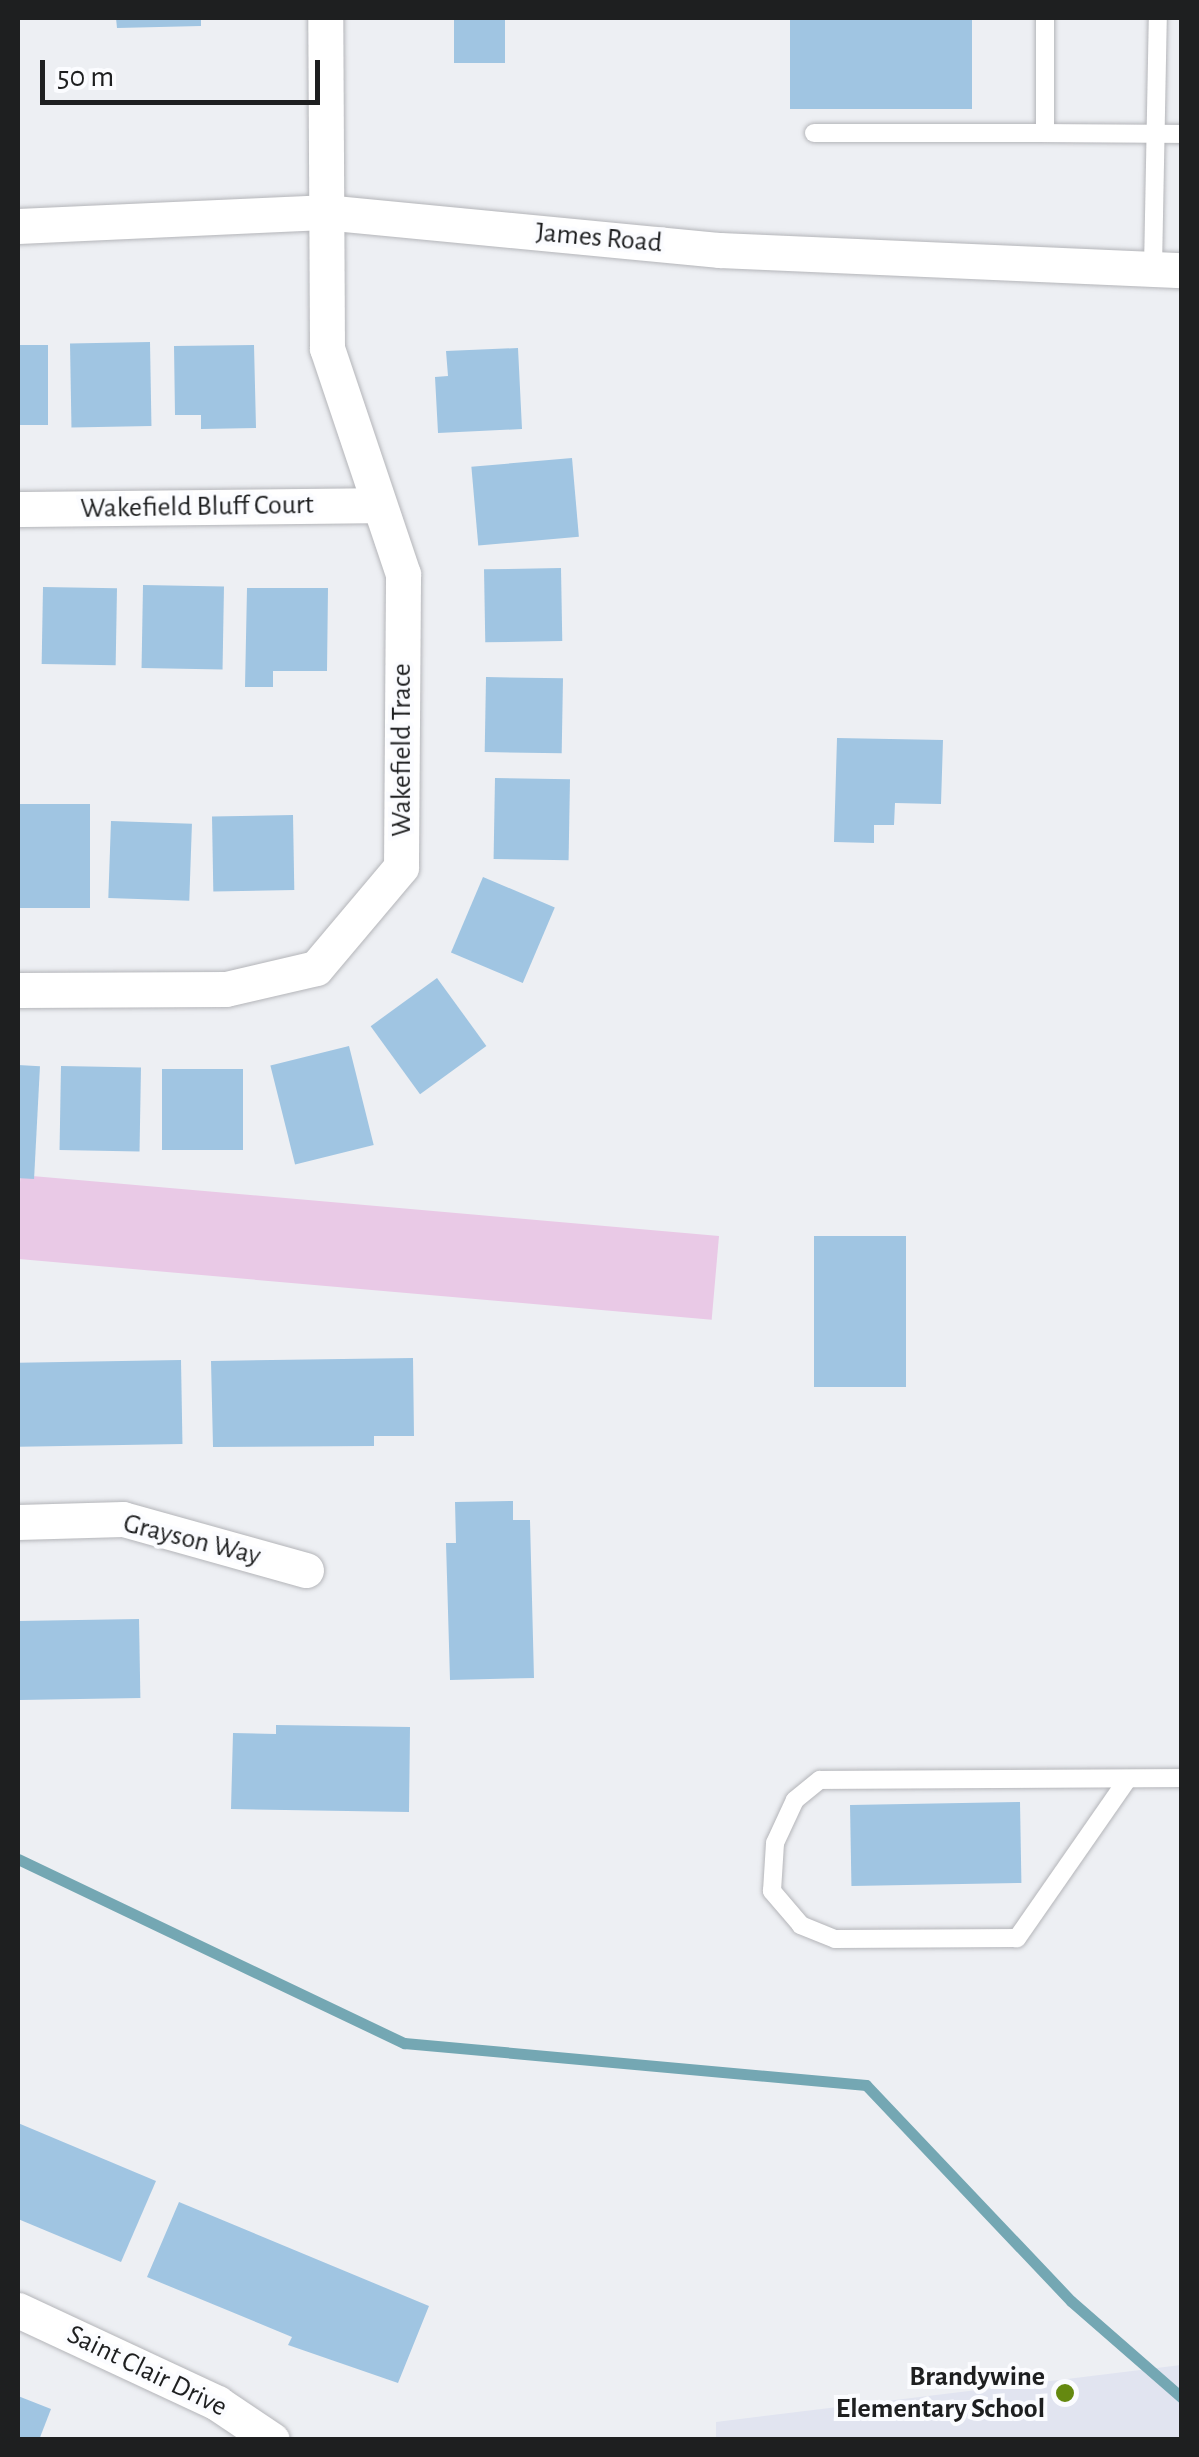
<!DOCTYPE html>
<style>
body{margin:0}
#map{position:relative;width:1199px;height:2457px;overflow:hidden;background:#edeff3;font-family:"Alegreya Sans",sans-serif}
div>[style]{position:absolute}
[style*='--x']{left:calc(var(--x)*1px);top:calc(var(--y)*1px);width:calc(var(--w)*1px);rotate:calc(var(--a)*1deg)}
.built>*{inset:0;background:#e1e4f0}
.green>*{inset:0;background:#e9c9e6;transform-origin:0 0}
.stream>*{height:11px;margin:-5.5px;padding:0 5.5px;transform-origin:5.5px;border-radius:5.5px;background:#74a7b3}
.building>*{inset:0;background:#a0c5e2;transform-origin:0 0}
.roads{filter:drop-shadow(0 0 2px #b4b5b9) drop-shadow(0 0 2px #b4b5b9)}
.lane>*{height:18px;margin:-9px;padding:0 9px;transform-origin:9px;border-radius:9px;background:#fff}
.street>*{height:35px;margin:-17.5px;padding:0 17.5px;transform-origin:17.5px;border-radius:17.5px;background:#fff}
.dots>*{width:28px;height:28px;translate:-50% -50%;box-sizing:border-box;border:5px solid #fbfcff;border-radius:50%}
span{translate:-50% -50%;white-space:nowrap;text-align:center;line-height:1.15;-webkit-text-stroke:8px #fbfcff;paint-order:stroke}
.street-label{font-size:28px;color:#1e1f20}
.poi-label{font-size:28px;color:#1e1f20;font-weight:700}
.right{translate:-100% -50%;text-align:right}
.frame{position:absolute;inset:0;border:20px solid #1e1f20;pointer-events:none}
.scale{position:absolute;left:40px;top:60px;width:280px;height:45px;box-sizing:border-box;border:5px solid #1e1f20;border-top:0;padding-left:12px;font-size:30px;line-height:35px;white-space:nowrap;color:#1e1f20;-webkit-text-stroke:8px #fbfcff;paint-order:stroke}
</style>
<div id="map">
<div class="built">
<i style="clip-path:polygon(1181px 2365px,1181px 2439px,716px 2439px,716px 2422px)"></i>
</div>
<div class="green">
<i style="left:719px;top:1236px;width:84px;height:701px;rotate:95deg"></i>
</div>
<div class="stream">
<i style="--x:18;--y:1859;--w:428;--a:25.5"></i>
<i style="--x:404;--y:2043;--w:464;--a:5.2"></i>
<i style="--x:866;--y:2085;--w:298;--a:46.5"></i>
<i style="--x:1071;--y:2301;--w:147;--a:41.1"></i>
</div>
<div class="building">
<i style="clip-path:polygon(116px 18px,201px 18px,201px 26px,117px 28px)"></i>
<i style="left:454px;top:18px;width:51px;height:45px"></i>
<i style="left:790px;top:18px;width:182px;height:91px"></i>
<i style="left:150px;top:342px;width:84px;height:80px;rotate:89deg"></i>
<i style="left:18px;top:345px;width:30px;height:80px"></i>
<i style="clip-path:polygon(254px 345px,256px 428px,201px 429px,201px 415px,175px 415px,174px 346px)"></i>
<i style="clip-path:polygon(518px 348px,522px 429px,438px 433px,435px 377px,448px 376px,446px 351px)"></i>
<i style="left:572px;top:458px;width:79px;height:101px;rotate:85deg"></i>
<i style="left:561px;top:568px;width:73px;height:77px;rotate:89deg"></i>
<i style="left:143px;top:585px;width:81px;height:83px;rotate:1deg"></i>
<i style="left:43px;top:587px;width:74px;height:77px;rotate:1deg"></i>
<i style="clip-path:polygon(247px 588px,328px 588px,327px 671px,273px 671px,273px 687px,245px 687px)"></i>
<i style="left:486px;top:677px;width:77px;height:75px;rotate:1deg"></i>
<i style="clip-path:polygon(837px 738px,943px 740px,941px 804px,895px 803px,894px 825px,874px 825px,874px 843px,834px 842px)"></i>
<i style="left:495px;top:778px;width:75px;height:81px;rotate:1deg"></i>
<i style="left:18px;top:804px;width:72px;height:104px"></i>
<i style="left:293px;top:815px;width:75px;height:81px;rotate:89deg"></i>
<i style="left:111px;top:821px;width:81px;height:77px;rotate:2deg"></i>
<i style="left:483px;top:877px;width:78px;height:82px;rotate:23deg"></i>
<i style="left:437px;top:978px;width:84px;height:82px;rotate:54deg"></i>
<i style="left:349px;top:1046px;width:102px;height:81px;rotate:76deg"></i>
<i style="left:18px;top:1065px;width:22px;height:113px;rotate:3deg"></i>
<i style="left:61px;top:1066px;width:80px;height:84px;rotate:1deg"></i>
<i style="left:162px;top:1069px;width:81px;height:81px"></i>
<i style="left:814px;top:1236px;width:92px;height:151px"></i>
<i style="clip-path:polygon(413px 1358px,414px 1436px,374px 1436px,374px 1446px,213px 1447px,211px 1361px)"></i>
<i style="left:181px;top:1360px;width:84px;height:163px;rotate:89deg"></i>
<i style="clip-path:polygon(513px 1501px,513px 1520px,530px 1520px,534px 1678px,450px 1680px,446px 1543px,456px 1543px,455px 1502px)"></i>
<i style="left:139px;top:1619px;width:79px;height:121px;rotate:89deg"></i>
<i style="clip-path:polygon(276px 1725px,410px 1727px,409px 1812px,231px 1809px,233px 1733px,276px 1734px)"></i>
<i style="left:1020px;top:1802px;width:81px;height:170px;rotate:89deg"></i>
<i style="clip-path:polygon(18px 2123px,156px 2181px,121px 2262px,18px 2219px)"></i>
<i style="clip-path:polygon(179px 2202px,429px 2306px,398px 2383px,288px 2345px,292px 2337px,147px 2277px)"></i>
<i style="clip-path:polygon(18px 2396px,51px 2409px,39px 2440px,18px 2440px)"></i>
</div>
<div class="roads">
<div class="lane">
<i style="--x:814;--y:133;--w:231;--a:0"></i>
<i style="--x:1045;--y:133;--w:115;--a:-90"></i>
<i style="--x:1045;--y:133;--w:137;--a:0.4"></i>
<i style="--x:1153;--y:268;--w:250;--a:-88.9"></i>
<i style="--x:1127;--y:1780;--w:193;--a:124.8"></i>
<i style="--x:1017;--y:1938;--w:182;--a:179.7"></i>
<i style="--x:835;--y:1939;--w:37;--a:-158"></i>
<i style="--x:801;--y:1925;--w:45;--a:-130.5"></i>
<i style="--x:772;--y:1891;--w:48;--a:-86.4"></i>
<i style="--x:775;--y:1843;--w:47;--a:-65.1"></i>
<i style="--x:795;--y:1800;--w:32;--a:-39"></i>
<i style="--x:820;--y:1780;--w:362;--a:-0.3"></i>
</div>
<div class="street">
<i style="--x:18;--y:226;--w:306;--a:-2.6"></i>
<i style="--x:324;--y:212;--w:398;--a:5.5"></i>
<i style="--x:720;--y:250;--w:462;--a:2.5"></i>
<i style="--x:18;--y:509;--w:358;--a:-0.6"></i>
<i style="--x:18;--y:990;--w:208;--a:-0.3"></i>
<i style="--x:226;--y:989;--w:92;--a:-13.1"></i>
<i style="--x:316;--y:968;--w:132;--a:-49.9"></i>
<i style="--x:401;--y:867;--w:293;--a:-89.6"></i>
<i style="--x:403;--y:574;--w:238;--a:-108.6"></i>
<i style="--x:327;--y:348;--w:330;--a:-90.3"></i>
<i style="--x:18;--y:1522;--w:105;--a:-1.6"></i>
<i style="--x:123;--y:1519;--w:190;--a:15.6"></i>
<i style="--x:18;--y:2310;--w:220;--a:25"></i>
<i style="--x:217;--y:2403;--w:66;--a:33.9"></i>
</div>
</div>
<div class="dots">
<i style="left:1065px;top:2393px;background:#658910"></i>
</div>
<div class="street-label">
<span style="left:599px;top:238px;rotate:5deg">James Road</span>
<span style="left:197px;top:507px;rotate:-1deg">Wakefield Bluff Court</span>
<span style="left:402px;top:750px;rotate:-90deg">Wakefield Trace</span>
<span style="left:192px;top:1540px;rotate:14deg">Grayson Way</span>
<span style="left:147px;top:2371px;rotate:26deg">Saint Clair Drive</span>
</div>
<div class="poi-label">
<span class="right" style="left:1045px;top:2393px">Brandywine<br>Elementary School</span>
</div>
<div class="frame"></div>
<div class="scale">50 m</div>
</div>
